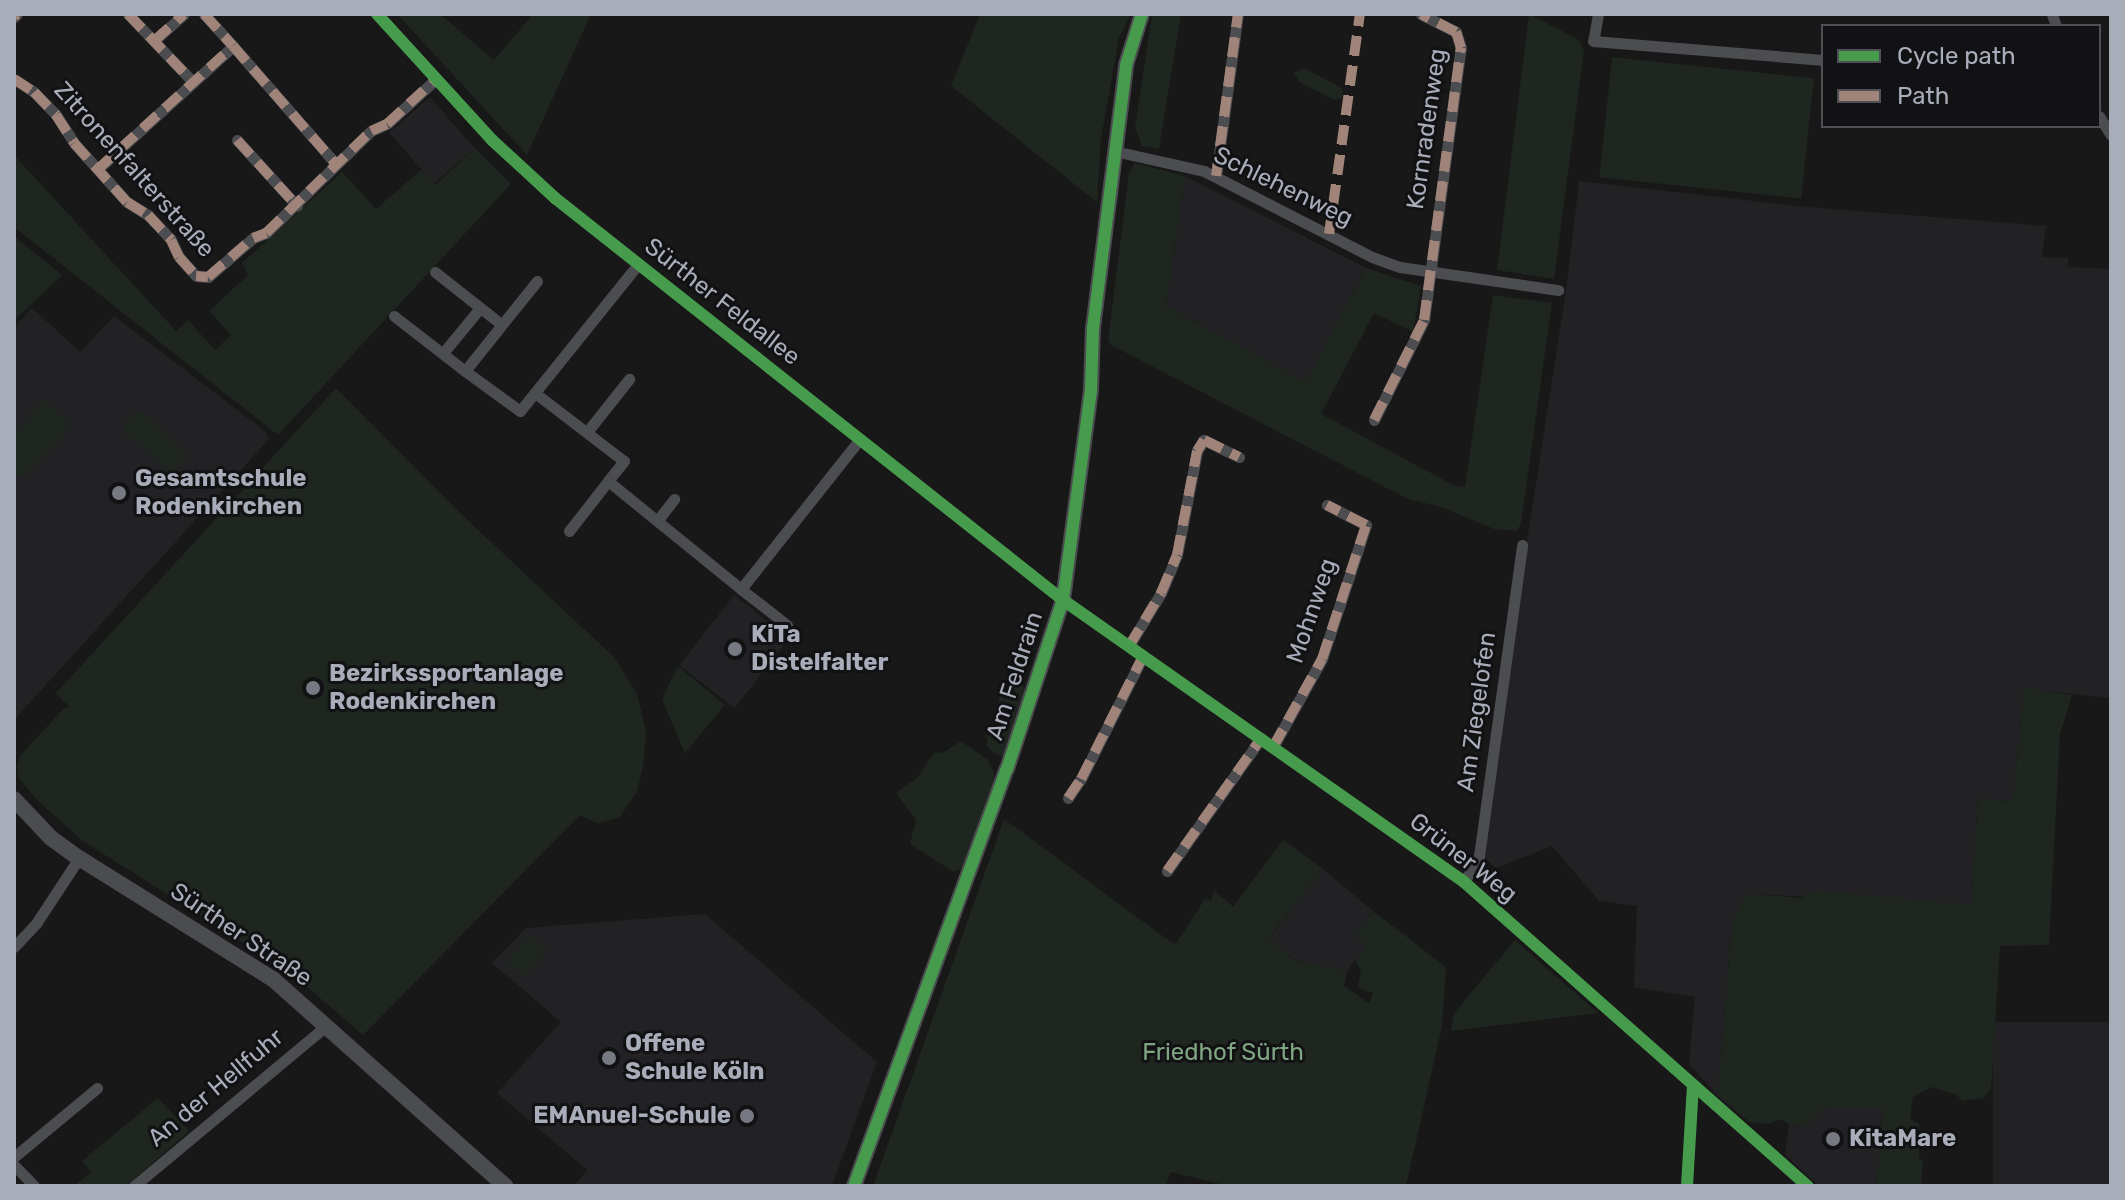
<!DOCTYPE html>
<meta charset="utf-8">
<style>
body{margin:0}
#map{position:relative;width:2125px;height:1200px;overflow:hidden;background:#181818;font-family:Rubik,sans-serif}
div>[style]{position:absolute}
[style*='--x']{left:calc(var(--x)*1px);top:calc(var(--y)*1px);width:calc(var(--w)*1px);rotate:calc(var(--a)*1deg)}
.built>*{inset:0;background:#222224;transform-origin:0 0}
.green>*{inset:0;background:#1e261f;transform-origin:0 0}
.street>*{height:11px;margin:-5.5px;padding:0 5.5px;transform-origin:5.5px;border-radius:5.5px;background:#4c4d51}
.secondary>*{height:16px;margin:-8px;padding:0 8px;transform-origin:8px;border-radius:8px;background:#4b4c50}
.quiet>*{height:10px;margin-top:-5px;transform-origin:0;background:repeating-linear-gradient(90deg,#a18479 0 20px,transparent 0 30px)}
.cycleway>*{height:12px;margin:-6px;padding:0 6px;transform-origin:6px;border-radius:6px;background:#469c4c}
.dots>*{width:22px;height:22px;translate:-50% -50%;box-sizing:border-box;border:4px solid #121214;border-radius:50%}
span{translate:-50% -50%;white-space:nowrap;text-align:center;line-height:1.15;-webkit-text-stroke:6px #121214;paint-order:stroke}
.street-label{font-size:24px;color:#a9adba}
.poi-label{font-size:24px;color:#a9adba;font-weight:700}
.left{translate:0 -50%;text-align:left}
.right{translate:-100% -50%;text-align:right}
.park-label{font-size:24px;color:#7fa682}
.frame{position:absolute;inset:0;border:16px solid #a9adba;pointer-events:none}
.legend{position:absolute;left:1821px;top:24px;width:280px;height:104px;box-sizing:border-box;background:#121214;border:2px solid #4e5056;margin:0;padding:10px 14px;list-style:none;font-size:24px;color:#a9adba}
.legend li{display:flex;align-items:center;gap:16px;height:40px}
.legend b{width:40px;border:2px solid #4e5056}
</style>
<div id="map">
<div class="built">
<i style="left:430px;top:97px;width:68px;height:54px;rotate:49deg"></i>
<i style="clip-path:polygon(1185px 176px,1366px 268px,1306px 382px,1166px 306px)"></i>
<i style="clip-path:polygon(1579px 181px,1807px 207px,2046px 226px,2042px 257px,2068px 258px,2068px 267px,2111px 269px,2111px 698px,2024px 689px,2013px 801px,1978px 799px,1971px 905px,1755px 894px,1732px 922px,1718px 1096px,1689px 1064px,1695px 997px,1634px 987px,1637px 906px,1599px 901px,1552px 846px,1496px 868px,1485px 858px,1525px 554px,1567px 284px)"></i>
<i style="clip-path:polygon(32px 308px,80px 352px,114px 316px,266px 432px,269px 439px,14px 720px,14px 327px)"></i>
<i style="left:734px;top:595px;width:70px;height:89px;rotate:38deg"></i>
<i style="clip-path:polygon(1323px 869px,1374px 912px,1356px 934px,1368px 944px,1347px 971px,1295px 960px,1269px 939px)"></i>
<i style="clip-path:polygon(705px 914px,877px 1062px,832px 1186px,574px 1186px,587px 1170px,497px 1093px,561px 1022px,492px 963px,526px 928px)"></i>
<i style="left:2111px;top:1022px;width:164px;height:118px;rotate:90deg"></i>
<i style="clip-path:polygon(1826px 1105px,1834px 1109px,1883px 1109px,1876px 1186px,1819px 1186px,1785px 1155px,1789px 1125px,1807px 1126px)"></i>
</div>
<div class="green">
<i style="clip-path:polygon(397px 14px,440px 14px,494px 60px,533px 14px,591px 14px,527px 155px)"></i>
<i style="clip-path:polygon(980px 14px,1131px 14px,1119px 38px,1101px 138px,1097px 202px,951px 86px)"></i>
<i style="clip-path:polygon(1152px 14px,1181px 14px,1159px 149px,1142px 146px,1135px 127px)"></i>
<i style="clip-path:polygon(1529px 14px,1579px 40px,1584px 51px,1554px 279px,1497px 270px)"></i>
<i style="left:1612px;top:57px;width:203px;height:121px;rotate:6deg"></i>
<i style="clip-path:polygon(1304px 68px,1342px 88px,1343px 98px,1335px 100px,1299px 82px,1294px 73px)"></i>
<i style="clip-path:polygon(475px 148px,511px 184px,278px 435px,14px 227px,14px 155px,176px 331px,188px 320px,215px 350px,231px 335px,209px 311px,248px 275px,242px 263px,342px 172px,376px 209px,421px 170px,436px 184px)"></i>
<i style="clip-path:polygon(1135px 163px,1185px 176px,1166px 306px,1306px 382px,1366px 268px,1421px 286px,1413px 332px,1374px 313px,1321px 414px,1455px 486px,1465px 487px,1493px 295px,1552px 303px,1521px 523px,1517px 531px,1494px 529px,1441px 507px,1408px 499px,1111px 345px,1108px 340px,1129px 173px)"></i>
<i style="clip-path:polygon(14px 236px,62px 275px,14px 321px)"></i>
<i style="clip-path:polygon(336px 388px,460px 513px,614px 657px,637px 694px,646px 731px,644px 761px,637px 792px,619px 818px,597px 823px,580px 815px,363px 1035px,291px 973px,83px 841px,38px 801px,19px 779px,17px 766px,20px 756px,64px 708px,70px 708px,56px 693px)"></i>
<i style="clip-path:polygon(45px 400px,72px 425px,22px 478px,14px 471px,14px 434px)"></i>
<i style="left:139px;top:410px;width:67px;height:25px;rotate:43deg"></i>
<i style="clip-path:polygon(678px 666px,725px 705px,685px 753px,662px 699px)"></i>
<i style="clip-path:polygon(1017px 681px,1029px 691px,1007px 752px,1002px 756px,995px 754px,987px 746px,987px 736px,996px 725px,1000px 692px)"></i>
<i style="clip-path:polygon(2024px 688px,2072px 695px,2060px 734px,2049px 945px,2000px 946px,1991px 1090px,1983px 1098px,1963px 1101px,1955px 1094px,1931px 1087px,1913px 1097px,1910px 1119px,1919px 1124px,1919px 1159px,1923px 1160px,1921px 1186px,1876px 1186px,1883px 1109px,1834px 1109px,1826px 1105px,1807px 1126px,1789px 1125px,1781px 1119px,1768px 1124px,1749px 1122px,1718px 1096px,1732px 922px,1744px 897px,1755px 894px,1800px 898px,1814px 890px,1971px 905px,1978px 799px,2013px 801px)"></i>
<i style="clip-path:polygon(961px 741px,988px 760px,994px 772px,992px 790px,964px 867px,954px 872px,910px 844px,916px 820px,896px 793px,918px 777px,934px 753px,944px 752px)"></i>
<i style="clip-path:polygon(1004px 819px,1175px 945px,1205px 899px,1211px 901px,1214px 890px,1233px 907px,1283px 840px,1323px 869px,1269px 938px,1294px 960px,1347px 971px,1344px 986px,1369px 1003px,1373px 993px,1358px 988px,1361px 970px,1355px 961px,1367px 944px,1355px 935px,1374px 912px,1446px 967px,1442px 1026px,1406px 1186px,1229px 1186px,1170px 1172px,1166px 1186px,873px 1186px)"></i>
<i style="left:529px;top:935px;width:23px;height:35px;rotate:41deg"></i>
<i style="clip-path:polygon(1515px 940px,1598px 1013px,1451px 1031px,1454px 1013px)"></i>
<i style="clip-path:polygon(158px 1098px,189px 1131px,126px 1186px,74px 1186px,91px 1172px,82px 1161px)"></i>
</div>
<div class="street">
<i style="--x:128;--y:14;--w:94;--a:46.3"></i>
<i style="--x:204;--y:14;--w:43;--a:47.8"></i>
<i style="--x:377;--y:14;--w:171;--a:47.6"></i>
<i style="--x:492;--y:140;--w:86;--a:42.6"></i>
<i style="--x:555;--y:198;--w:648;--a:38.36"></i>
<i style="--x:1063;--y:600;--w:490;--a:35.1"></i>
<i style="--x:1464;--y:882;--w:459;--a:41.5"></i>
<i style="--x:1598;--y:14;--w:27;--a:100"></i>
<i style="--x:1593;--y:41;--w:231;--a:4.7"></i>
<i style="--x:2052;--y:14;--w:13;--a:72"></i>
<i style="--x:14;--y:17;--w:4;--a:-45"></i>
<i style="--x:154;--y:41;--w:40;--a:-42"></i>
<i style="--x:14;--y:79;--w:24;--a:33"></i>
<i style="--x:34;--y:92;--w:32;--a:46"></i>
<i style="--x:56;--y:115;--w:33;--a:57"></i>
<i style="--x:74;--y:143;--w:79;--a:48.1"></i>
<i style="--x:127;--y:202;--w:25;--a:32"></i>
<i style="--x:148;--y:215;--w:34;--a:47"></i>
<i style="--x:171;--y:240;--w:19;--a:65"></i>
<i style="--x:179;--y:257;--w:25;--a:48"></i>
<i style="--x:196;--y:276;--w:12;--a:5"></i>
<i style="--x:208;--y:277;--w:60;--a:-40.9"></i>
<i style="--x:253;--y:238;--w:14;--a:-21"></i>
<i style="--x:266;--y:233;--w:146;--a:-44.2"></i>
<i style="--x:371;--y:131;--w:17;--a:-24"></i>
<i style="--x:387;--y:124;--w:67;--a:-42.6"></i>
<i style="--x:2099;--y:116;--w:22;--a:58"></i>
<i style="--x:237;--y:140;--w:89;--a:47.7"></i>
<i style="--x:1114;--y:151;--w:92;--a:12.5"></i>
<i style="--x:1204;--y:171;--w:189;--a:27.1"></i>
<i style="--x:1372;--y:257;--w:30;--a:20"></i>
<i style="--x:1400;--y:267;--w:160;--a:8.3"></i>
<i style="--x:98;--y:169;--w:183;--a:-42.3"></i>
<i style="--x:233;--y:46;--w:155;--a:48.9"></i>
<i style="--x:1216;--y:176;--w:163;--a:-82.3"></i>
<i style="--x:435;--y:272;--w:85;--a:38.3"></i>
<i style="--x:537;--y:281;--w:115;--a:128.7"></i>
<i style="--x:465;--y:371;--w:68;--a:36"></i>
<i style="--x:520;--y:411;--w:189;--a:-51.2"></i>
<i style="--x:394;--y:316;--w:90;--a:37.8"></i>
<i style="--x:443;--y:353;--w:58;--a:-50.6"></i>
<i style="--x:535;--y:393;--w:112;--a:37.4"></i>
<i style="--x:624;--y:461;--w:26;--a:129"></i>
<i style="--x:608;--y:481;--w:171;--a:39.1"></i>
<i style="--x:1374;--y:420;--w:112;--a:-63.4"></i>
<i style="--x:1424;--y:320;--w:275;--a:-82.3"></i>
<i style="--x:1461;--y:48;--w:17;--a:-107"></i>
<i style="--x:1456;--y:32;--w:39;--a:-153"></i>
<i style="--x:587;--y:432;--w:68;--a:-51.6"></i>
<i style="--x:657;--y:521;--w:28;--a:-52"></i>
<i style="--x:569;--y:531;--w:63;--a:-52"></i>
<i style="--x:787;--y:625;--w:58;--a:-142"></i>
<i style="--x:741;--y:589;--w:191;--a:-51.6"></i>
<i style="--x:1129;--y:646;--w:62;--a:-58.9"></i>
<i style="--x:1161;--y:593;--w:41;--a:-67.2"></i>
<i style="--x:1177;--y:555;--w:106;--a:-79.1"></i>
<i style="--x:1197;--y:451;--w:13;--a:-58"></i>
<i style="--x:1204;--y:440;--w:39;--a:26"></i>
<i style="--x:1273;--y:747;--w:101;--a:-60.9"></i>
<i style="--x:1322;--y:659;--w:141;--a:-71.8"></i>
<i style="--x:1366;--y:525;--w:44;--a:-152.9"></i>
<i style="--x:1068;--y:798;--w:23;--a:-56"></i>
<i style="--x:1081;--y:779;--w:138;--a:-63.2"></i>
<i style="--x:1167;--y:871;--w:163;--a:-54.7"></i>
<i style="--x:1464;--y:882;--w:30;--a:-60"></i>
<i style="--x:1479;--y:856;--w:314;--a:-82.1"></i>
<i style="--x:14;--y:947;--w:34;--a:-47"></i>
<i style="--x:37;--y:922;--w:77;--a:-56.7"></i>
<i style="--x:14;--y:1157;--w:108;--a:-39.7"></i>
<i style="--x:14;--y:1165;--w:29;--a:46"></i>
<i style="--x:134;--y:1186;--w:251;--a:-39.8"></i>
</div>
<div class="secondary">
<i style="--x:14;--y:799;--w:54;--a:46.5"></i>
<i style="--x:51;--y:838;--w:34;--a:36"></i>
<i style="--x:79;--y:858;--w:230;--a:32"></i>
<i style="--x:274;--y:980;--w:310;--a:41.7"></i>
<i style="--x:854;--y:1186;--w:444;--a:-69.9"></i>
<i style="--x:1007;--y:769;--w:178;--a:-71.7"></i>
<i style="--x:1063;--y:600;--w:212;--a:-82.4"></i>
<i style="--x:1091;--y:390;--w:62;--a:-88.2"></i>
<i style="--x:1093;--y:328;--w:265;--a:-82.8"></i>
<i style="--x:1126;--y:65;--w:53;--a:-72.6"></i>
</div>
<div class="quiet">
<i style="--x:128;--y:14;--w:94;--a:46.3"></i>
<i style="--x:204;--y:14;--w:43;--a:47.8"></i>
<i style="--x:14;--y:17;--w:4;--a:-45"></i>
<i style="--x:154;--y:41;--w:40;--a:-42"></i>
<i style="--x:14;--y:79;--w:24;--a:33"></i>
<i style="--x:34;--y:92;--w:32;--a:46"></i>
<i style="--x:56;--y:115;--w:33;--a:57"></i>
<i style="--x:74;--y:143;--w:79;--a:48.1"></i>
<i style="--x:127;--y:202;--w:25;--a:32"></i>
<i style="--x:148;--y:215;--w:34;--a:47"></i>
<i style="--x:171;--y:240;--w:19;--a:65"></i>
<i style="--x:179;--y:257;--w:25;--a:48"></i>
<i style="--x:196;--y:276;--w:12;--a:5"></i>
<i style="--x:208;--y:277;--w:60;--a:-40.9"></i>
<i style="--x:253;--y:238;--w:14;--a:-21"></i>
<i style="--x:266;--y:233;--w:146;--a:-44.2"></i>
<i style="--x:371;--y:131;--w:17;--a:-24"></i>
<i style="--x:387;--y:124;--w:67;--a:-42.6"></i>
<i style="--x:237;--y:140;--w:89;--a:47.7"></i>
<i style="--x:98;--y:169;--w:183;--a:-42.3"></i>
<i style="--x:233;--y:46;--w:155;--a:48.9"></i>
<i style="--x:1216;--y:176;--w:163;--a:-82.3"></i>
<i style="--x:1329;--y:234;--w:222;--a:-82"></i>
<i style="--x:1374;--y:420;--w:112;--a:-63.4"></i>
<i style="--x:1424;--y:320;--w:275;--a:-82.3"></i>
<i style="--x:1461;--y:48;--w:17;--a:-107"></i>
<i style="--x:1456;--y:32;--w:39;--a:-153"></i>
<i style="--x:1129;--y:646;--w:62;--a:-58.9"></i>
<i style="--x:1161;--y:593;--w:41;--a:-67.2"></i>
<i style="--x:1177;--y:555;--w:106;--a:-79.1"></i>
<i style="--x:1197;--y:451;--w:13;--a:-58"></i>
<i style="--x:1204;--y:440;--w:39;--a:26"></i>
<i style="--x:1273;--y:747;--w:101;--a:-60.9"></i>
<i style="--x:1322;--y:659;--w:141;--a:-71.8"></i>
<i style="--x:1366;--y:525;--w:44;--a:-152.9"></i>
<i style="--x:1068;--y:798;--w:23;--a:-56"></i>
<i style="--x:1081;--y:779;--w:138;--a:-63.2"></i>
<i style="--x:1167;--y:871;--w:163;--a:-54.7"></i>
</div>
<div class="cycleway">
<i style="--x:377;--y:14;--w:171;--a:47.6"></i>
<i style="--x:492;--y:140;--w:86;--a:42.6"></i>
<i style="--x:555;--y:198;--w:648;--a:38.36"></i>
<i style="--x:1063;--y:600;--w:490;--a:35.1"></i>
<i style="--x:1464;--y:882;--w:459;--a:41.5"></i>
<i style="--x:854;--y:1186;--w:444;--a:-69.9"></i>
<i style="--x:1007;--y:769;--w:178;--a:-71.7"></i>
<i style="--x:1063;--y:600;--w:212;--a:-82.4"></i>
<i style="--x:1091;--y:390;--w:62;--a:-88.2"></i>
<i style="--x:1093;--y:328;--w:265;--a:-82.8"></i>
<i style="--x:1126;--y:65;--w:53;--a:-72.6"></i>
<i style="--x:1687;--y:1186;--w:101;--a:-86.6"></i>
</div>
<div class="dots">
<i style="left:119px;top:493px;background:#767981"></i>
<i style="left:735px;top:649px;background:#767981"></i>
<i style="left:313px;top:688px;background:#767981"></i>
<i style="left:609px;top:1058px;background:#767981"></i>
<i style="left:747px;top:1116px;background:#767981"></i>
<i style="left:1833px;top:1139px;background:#767981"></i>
</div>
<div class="street-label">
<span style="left:1427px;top:129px;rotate:-82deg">Kornradenweg</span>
<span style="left:134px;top:170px;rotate:48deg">Zitronenfalterstraße</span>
<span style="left:1283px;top:187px;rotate:26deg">Schlehenweg</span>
<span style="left:722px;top:302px;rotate:38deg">Sürther Feldallee</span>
<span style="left:1312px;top:611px;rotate:-71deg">Mohnweg</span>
<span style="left:1015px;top:676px;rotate:-72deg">Am Feldrain</span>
<span style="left:1477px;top:712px;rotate:-82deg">Am Ziegelofen</span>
<span style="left:1463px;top:858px;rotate:38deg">Grüner Weg</span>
<span style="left:241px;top:935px;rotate:34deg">Sürther Straße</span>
<span style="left:216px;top:1088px;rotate:-40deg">An der Hellfuhr</span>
</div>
<div class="poi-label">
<span class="left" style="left:135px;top:493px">Gesamtschule<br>Rodenkirchen</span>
<span class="left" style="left:751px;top:649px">KiTa<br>Distelfalter</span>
<span class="left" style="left:329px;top:688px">Bezirkssportanlage<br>Rodenkirchen</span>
<span class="left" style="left:625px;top:1058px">Offene<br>Schule Köln</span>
<span class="right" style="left:731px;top:1116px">EMAnuel-Schule</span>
<span class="left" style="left:1849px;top:1139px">KitaMare</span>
</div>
<div class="park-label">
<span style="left:1223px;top:1053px">Friedhof Sürth</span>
</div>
<div class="frame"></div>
<ul class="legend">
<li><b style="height:10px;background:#469c4c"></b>Cycle path</li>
<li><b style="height:10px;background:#a18479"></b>Path</li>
</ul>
</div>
